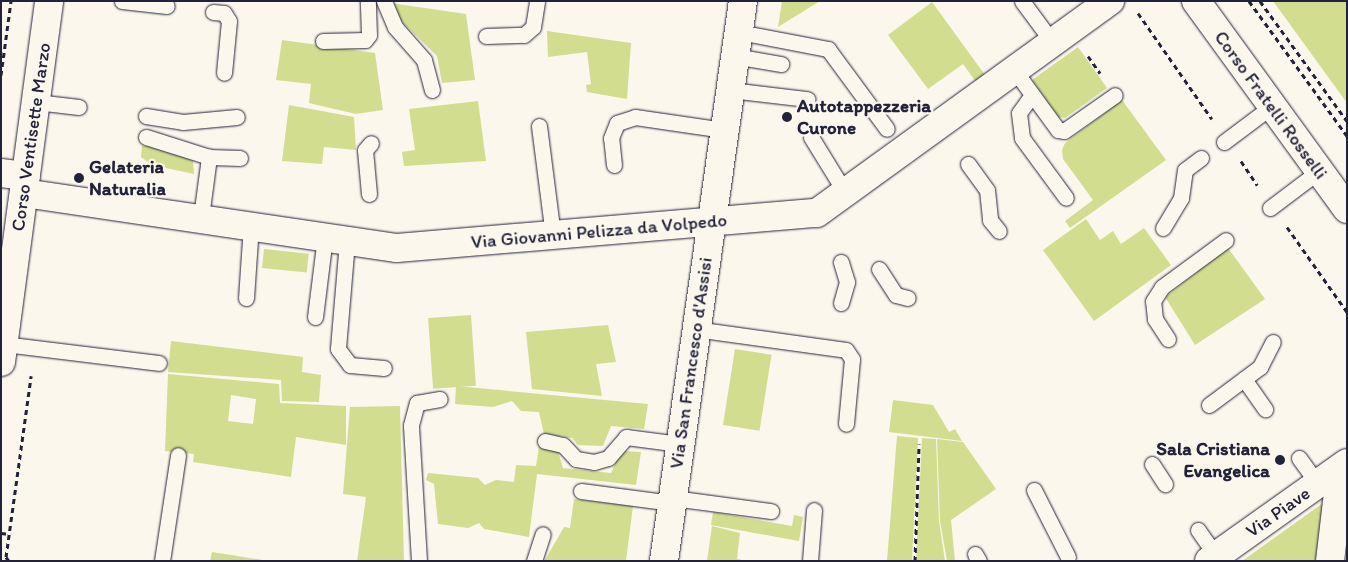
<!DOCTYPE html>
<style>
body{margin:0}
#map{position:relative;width:1348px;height:562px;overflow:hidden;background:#fbf7ec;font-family:Itim,sans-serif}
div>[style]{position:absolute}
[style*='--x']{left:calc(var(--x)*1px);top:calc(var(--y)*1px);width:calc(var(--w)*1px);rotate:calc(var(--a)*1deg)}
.green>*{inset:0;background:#d2dd90;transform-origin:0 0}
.path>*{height:3px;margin-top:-1.5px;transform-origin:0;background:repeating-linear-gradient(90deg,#22223b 0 5px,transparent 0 9px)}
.roads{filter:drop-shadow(0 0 1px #22223b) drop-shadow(0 0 1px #22223b)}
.lane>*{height:15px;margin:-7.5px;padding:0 7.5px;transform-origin:7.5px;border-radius:7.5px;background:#fbf7ec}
.street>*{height:28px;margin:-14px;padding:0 14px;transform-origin:14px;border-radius:14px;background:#fbf7ec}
.secondary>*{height:28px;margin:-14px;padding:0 14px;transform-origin:14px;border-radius:14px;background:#fbf7ec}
.dots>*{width:14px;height:14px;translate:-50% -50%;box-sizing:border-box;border:2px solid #fbf7ec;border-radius:50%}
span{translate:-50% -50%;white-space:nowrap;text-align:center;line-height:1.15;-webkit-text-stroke:4.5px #fbf7ec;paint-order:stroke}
.street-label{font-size:19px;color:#22223b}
.poi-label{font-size:19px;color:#22223b;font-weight:700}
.left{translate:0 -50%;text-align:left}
.right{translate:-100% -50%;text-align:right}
.frame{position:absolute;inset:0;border:2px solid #22223b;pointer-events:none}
</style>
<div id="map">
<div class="green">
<i style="clip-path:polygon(782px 1px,820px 1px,778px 27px)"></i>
<i style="clip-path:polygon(1273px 1px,1347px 1px,1347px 103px)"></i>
<i style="clip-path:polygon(932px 2px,985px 75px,976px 82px,963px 64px,928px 89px,888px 35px)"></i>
<i style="clip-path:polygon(390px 3px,466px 14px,475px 80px,442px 83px,437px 56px,399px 19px)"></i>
<i style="clip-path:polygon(547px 31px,631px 43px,627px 99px,587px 92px,586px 85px,591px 84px,587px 52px,548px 57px)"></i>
<i style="clip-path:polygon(282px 40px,375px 53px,383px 110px,356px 114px,309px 103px,311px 84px,276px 80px)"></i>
<i style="clip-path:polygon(1078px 47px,1107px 88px,1065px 118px,1058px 117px,1032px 80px)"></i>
<i style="clip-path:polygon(1122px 100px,1166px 160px,1070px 228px,1065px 221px,1093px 200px,1063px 159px,1062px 150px,1065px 143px)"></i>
<i style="clip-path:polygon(478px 101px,486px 161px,404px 166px,402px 152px,415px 150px,409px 109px)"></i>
<i style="clip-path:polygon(289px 105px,354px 117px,356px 150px,324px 147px,322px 164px,282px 161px)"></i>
<i style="clip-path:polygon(142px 146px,161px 146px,193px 161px,194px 174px,152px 165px,141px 157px)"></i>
<i style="clip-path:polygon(1086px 219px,1100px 240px,1113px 231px,1121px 244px,1144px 228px,1171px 265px,1094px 321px,1043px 250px)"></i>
<i style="clip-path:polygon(1228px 248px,1265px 299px,1195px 345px,1165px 297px)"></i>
<i style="left:264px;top:249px;width:45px;height:19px;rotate:6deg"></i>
<i style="left:471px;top:315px;width:71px;height:43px;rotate:86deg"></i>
<i style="clip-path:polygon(608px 325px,616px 362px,596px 364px,602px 396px,532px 389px,526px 332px)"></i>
<i style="clip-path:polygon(171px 341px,303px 357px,302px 372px,321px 375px,319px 402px,282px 401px,281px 380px,168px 372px)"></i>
<i style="left:735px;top:349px;width:37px;height:77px;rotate:9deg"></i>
<i style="clip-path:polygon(evenodd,168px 374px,279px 384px,280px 403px,346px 406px,346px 445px,296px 437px,291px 477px,193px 462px,194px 454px,165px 451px,168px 374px,231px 395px,256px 399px,253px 424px,228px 421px,231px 395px)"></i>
<i style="clip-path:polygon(456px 386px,648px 404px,644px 429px,611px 426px,603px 446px,578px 445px,572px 438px,544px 434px,539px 412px,521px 411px,512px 401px,493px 407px,455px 404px)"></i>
<i style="clip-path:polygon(893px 400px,933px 405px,949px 432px,955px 429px,962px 441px,889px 432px)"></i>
<i style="clip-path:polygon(400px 406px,404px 561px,357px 561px,366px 497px,343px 494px,350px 407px)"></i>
<i style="clip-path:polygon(897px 436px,918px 438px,912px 561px,887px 561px)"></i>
<i style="clip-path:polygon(922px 438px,936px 439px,939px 521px,945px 561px,916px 561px)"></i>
<i style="clip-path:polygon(937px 439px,963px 442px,996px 489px,951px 520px,955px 561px,947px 561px,940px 521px)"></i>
<i style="clip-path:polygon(539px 447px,557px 448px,563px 468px,611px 473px,621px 451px,641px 452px,636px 485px,537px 474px,529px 537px,484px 529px,479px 523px,468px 528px,438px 524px,434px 484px,426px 480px,428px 473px,478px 478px,485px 485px,496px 480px,514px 482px,516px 465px,536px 466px)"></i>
<i style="clip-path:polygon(574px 499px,633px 506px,626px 561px,545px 560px,564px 527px,570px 528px)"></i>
<i style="clip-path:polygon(1323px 503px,1317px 561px,1242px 561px)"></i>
<i style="clip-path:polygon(713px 512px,792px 526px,794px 515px,803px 517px,799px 541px,711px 525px)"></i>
<i style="clip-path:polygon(712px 526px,740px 533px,737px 559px,747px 561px,707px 561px)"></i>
<i style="clip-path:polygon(212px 552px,263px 560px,263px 561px,210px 561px)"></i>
</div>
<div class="path">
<i style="--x:1249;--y:1;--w:167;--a:54"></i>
<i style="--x:1260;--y:1;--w:148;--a:54.1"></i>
<i style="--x:1138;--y:13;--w:129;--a:55.1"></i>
<i style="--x:1088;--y:56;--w:21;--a:55"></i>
<i style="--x:1;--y:75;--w:75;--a:-82.3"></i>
<i style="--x:1241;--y:161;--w:29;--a:56"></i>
<i style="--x:1287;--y:227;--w:104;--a:54.8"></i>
<i style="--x:1;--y:533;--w:9;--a:6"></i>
<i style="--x:9;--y:561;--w:5;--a:-127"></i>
<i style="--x:6;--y:557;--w:183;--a:-82.1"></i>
<i style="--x:915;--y:561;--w:117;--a:-88"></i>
</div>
<div class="roads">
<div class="lane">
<i style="--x:122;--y:1;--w:45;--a:6.3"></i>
<i style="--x:384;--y:1;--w:28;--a:67"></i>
<i style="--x:395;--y:27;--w:44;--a:48.7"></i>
<i style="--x:424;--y:60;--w:31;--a:75"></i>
<i style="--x:1022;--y:1;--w:52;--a:53.6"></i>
<i style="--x:213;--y:12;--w:11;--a:5"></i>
<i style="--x:224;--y:13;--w:9;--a:58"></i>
<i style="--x:229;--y:21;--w:52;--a:95.5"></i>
<i style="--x:739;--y:32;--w:91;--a:10.8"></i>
<i style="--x:828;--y:49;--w:99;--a:53.6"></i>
<i style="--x:486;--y:36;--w:38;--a:-2"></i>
<i style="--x:524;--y:35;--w:12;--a:-42"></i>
<i style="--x:533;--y:27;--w:26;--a:-81"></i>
<i style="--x:323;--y:41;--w:42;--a:-1.4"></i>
<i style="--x:365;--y:40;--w:6;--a:-51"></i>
<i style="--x:369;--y:35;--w:34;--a:-92"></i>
<i style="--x:734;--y:56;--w:48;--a:9.7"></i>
<i style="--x:1015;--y:71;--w:73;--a:53.9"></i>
<i style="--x:1058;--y:130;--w:6;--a:9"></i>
<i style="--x:1064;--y:131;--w:62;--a:-35.2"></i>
<i style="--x:730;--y:90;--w:78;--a:6.7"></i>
<i style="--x:1032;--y:95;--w:22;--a:126"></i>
<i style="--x:1019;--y:113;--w:25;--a:83"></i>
<i style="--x:1022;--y:138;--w:74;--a:53.7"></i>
<i style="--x:36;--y:102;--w:43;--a:6.6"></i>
<i style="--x:146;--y:116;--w:37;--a:9"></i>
<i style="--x:183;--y:122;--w:54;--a:-5.3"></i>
<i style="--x:539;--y:126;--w:110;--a:82.7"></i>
<i style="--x:146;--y:137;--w:66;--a:17.6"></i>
<i style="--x:811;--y:137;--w:67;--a:58.4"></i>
<i style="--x:1224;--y:142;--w:60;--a:-36.9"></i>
<i style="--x:968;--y:164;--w:32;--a:54"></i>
<i style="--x:987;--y:190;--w:30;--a:84"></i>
<i style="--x:990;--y:220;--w:14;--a:51"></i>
<i style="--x:614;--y:165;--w:27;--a:-96"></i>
<i style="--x:611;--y:138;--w:16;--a:-68"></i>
<i style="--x:617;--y:123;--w:19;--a:-18"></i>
<i style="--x:635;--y:117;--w:90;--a:8.3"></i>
<i style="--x:369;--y:194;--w:44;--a:-95.2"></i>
<i style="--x:365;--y:150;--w:9;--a:-49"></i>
<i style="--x:1270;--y:208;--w:61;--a:-37.1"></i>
<i style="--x:201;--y:217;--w:61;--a:-82.4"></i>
<i style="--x:209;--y:157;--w:31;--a:2"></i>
<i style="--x:1163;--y:228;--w:35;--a:-59"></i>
<i style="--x:1181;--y:198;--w:28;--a:-82"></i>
<i style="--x:1185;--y:170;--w:20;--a:-37"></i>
<i style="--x:347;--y:241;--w:108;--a:94.8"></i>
<i style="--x:338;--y:349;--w:20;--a:53"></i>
<i style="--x:350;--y:365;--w:34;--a:5"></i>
<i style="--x:879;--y:269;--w:31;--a:57"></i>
<i style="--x:896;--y:295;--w:12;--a:14"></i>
<i style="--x:246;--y:298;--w:73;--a:-86.1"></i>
<i style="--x:841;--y:303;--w:22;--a:-74"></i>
<i style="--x:847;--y:282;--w:21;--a:-107"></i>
<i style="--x:315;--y:317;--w:81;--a:-82.9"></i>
<i style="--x:695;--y:329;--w:152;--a:7.9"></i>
<i style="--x:846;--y:350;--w:11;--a:56"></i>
<i style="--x:852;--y:359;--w:65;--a:95.3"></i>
<i style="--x:1168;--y:339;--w:24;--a:-123"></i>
<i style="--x:1155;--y:319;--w:18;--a:-96"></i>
<i style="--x:1153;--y:301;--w:17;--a:-57"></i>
<i style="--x:1162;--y:287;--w:79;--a:-36.3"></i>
<i style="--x:4;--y:344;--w:156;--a:7"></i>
<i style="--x:1244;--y:379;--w:37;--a:55"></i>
<i style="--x:1209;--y:405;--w:64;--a:-36.7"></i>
<i style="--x:1260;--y:367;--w:28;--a:-63"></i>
<i style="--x:545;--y:441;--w:18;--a:13"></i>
<i style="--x:563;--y:445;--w:19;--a:47"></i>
<i style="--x:576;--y:459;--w:18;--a:9"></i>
<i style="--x:594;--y:462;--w:15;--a:-16"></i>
<i style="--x:608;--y:458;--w:28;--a:-49"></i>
<i style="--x:626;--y:437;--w:54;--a:7.4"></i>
<i style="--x:1299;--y:458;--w:32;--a:54"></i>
<i style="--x:1152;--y:464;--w:24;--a:57"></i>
<i style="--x:1034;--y:490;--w:75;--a:63.1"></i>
<i style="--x:581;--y:491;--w:92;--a:7.5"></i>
<i style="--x:673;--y:498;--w:99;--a:7.6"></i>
<i style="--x:1198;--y:530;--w:32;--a:55"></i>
<i style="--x:975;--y:554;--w:8;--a:60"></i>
<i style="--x:162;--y:561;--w:107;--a:-81.4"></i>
<i style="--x:419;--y:561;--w:136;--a:-93.4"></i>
<i style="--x:411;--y:425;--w:23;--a:-75"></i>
<i style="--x:417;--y:403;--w:23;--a:-10"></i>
<i style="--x:534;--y:561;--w:28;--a:-72"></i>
<i style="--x:810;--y:561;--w:51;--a:-85.5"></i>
</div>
<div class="street">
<i style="--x:1;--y:173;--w:25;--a:7"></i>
<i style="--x:24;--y:193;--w:377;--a:8.4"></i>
<i style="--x:397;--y:248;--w:421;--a:-4.8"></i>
<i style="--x:817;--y:213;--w:362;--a:-35.9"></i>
<i style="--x:664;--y:561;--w:566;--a:-81.97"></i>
<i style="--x:1209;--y:561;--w:169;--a:-35.4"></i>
<i style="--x:1330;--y:561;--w:94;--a:-83.3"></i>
</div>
<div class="secondary">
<i style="--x:1196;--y:1;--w:257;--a:54"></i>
<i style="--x:1;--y:362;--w:364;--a:-82.4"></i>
</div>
</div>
<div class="dots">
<i style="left:787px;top:117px;background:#22223b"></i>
<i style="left:79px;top:178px;background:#22223b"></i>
<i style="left:1280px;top:460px;background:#22223b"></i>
</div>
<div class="street-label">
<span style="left:1271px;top:105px;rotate:54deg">Corso Fratelli Rosselli</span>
<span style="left:31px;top:137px;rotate:-82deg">Corso Ventisette Marzo</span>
<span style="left:599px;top:231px;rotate:-5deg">Via Giovanni Pelizza da Volpedo</span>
<span style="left:691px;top:363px;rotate:-82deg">Via San Francesco d'Assisi</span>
<span style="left:1278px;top:512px;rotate:-35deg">Via Piave</span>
</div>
<div class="poi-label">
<span class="left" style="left:797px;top:117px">Autotappezzeria<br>Curone</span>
<span class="left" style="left:89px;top:178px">Gelateria<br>Naturalia</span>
<span class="right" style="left:1270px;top:460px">Sala Cristiana<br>Evangelica</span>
</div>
<div class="frame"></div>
</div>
